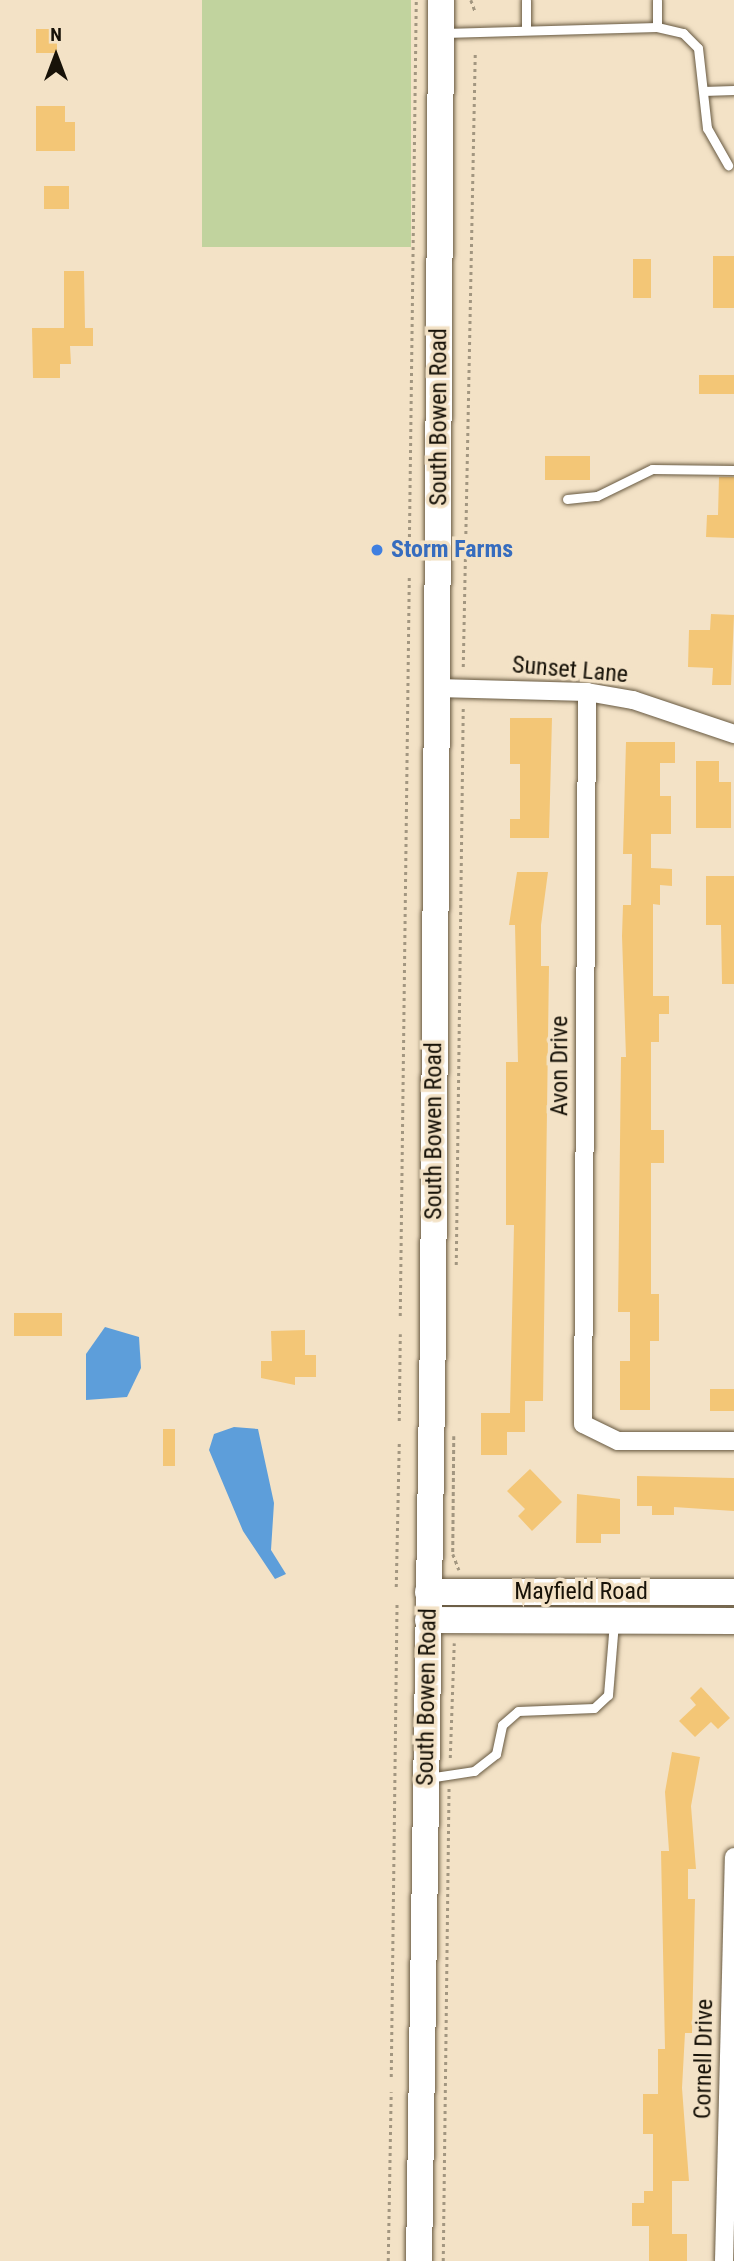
<!DOCTYPE html>
<style>
body{margin:0}
#map{position:relative;width:734px;height:2261px;overflow:hidden;background:#f3e2c6;font-family:"Roboto Condensed",sans-serif}
div>[style]{position:absolute}
[style*='--x']{left:calc(var(--x)*1px);top:calc(var(--y)*1px);width:calc(var(--w)*1px);rotate:calc(var(--a)*1deg)}
.green>*{inset:0;background:#c1d39e;transform-origin:0 0}
.water>*{inset:0;background:#5d9eda}
.building>*{inset:0;background:#f3c676;transform-origin:0 0}
.path>*{height:2.5px;margin-top:-1.25px;transform-origin:0;background:repeating-linear-gradient(90deg,#a29680 0 3.5px,transparent 0 7px)}
.roads{filter:drop-shadow(0 0 2px #675941) drop-shadow(0 0 2px #675941)}
.lane>*{height:9px;margin:-4.5px;padding:0 4.5px;transform-origin:4.5px;border-radius:4.5px;background:#fff}
.street>*{height:18px;margin:-9px;padding:0 9px;transform-origin:9px;border-radius:9px;background:#fff}
.secondary>*{height:26px;margin:-13px;padding:0 13px;transform-origin:13px;border-radius:13px;background:#fff}
.dots>*{width:19px;height:19px;translate:-50% -50%;box-sizing:border-box;border:4px solid #f3e2c6;border-radius:50%}
span{translate:-50% -50%;white-space:nowrap;text-align:center;line-height:1.15;-webkit-text-stroke:7px #f3e2c6;paint-order:stroke}
.street-label{font-size:24px;color:#171208}
.shop-label{font-size:24px;color:#366cbe;font-weight:700}
.left{translate:0 -50%;text-align:left}
.north{position:absolute;left:21px;top:21px;width:70px;height:70px;-webkit-text-stroke:5px #f3e2c6;paint-order:stroke;rotate:0deg;font-size:19px;font-weight:700;line-height:28px;text-align:center;color:#171208}
.north::after{content:'';display:block;margin:auto;width:24px;height:32px;background:#171208;clip-path:polygon(50% 0,100% 100%,50% 72%,0 100%)}
</style>
<div id="map">
<div class="green">
<i style="left:202px;top:0;width:209px;height:247px"></i>
</div>
<div class="water">
<i style="clip-path:polygon(105px 1327px,139px 1337px,141px 1368px,127px 1397px,86px 1400px,86px 1354px)"></i>
<i style="clip-path:polygon(234px 1427px,258px 1429px,274px 1503px,271px 1550px,286px 1574px,275px 1579px,243px 1531px,209px 1450px,214px 1434px)"></i>
</div>
<div class="building">
<i style="left:57px;top:29px;width:24px;height:21px;rotate:90deg"></i>
<i style="clip-path:polygon(36px 106px,65px 106px,65px 122px,75px 122px,75px 151px,36px 151px)"></i>
<i style="left:44px;top:186px;width:25px;height:23px"></i>
<i style="left:713px;top:256px;width:21px;height:52px"></i>
<i style="left:633px;top:259px;width:18px;height:39px"></i>
<i style="clip-path:polygon(64px 271px,84px 271px,85px 328px,93px 328px,93px 346px,70px 346px,71px 364px,60px 364px,60px 378px,33px 378px,32px 328px,64px 328px)"></i>
<i style="left:699px;top:375px;width:35px;height:19px"></i>
<i style="left:545px;top:456px;width:45px;height:24px"></i>
<i style="clip-path:polygon(719px 477px,734px 477px,734px 538px,706px 537px,707px 515px,718px 515px)"></i>
<i style="clip-path:polygon(711px 614px,734px 615px,731px 685px,712px 685px,713px 668px,688px 667px,689px 630px,710px 630px)"></i>
<i style="clip-path:polygon(510px 718px,552px 718px,549px 838px,510px 838px,510px 819px,520px 819px,520px 764px,510px 764px)"></i>
<i style="clip-path:polygon(626px 742px,675px 742px,675px 763px,660px 763px,660px 796px,671px 796px,671px 834px,651px 834px,651px 868px,672px 869px,672px 886px,660px 885px,660px 905px,653px 904px,653px 996px,669px 996px,669px 1014px,659px 1014px,659px 1042px,651px 1042px,651px 1130px,664px 1130px,664px 1163px,651px 1163px,651px 1294px,659px 1294px,659px 1341px,650px 1341px,650px 1410px,620px 1410px,620px 1361px,630px 1361px,630px 1312px,618px 1312px,621px 1057px,626px 1057px,622px 936px,623px 905px,631px 905px,632px 854px,623px 854px)"></i>
<i style="clip-path:polygon(696px 761px,719px 761px,719px 782px,731px 782px,731px 828px,696px 828px)"></i>
<i style="clip-path:polygon(517px 872px,548px 872px,541px 925px,541px 966px,549px 966px,543px 1401px,525px 1401px,525px 1432px,507px 1432px,507px 1455px,481px 1455px,481px 1413px,510px 1413px,514px 1225px,506px 1225px,506px 1062px,518px 1062px,515px 925px,509px 925px)"></i>
<i style="clip-path:polygon(706px 876px,734px 876px,734px 984px,722px 984px,721px 925px,706px 925px)"></i>
<i style="left:14px;top:1313px;width:48px;height:23px"></i>
<i style="clip-path:polygon(305px 1330px,305px 1355px,316px 1355px,316px 1377px,295px 1377px,295px 1385px,261px 1378px,261px 1361px,272px 1361px,271px 1331px)"></i>
<i style="left:710px;top:1389px;width:24px;height:22px"></i>
<i style="left:163px;top:1429px;width:12px;height:37px"></i>
<i style="clip-path:polygon(530px 1469px,562px 1502px,532px 1531px,518px 1516px,525px 1509px,507px 1491px)"></i>
<i style="clip-path:polygon(637px 1476px,734px 1478px,734px 1511px,674px 1507px,674px 1515px,652px 1515px,652px 1506px,637px 1506px)"></i>
<i style="clip-path:polygon(577px 1494px,620px 1499px,620px 1534px,601px 1534px,601px 1543px,576px 1543px)"></i>
<i style="clip-path:polygon(701px 1687px,730px 1718px,718px 1729px,711px 1722px,695px 1737px,679px 1721px,696px 1705px,690px 1698px)"></i>
<i style="clip-path:polygon(672px 1752px,700px 1757px,691px 1806px,696px 1869px,688px 1869px,688px 1899px,695px 1899px,692px 2033px,685px 2033px,682px 2088px,689px 2181px,672px 2181px,672px 2234px,687px 2234px,687px 2261px,649px 2261px,649px 2226px,632px 2226px,632px 2203px,644px 2203px,644px 2191px,653px 2191px,653px 2134px,643px 2134px,643px 2094px,658px 2094px,658px 2049px,665px 2049px,661px 1851px,669px 1851px,665px 1792px)"></i>
</div>
<div class="path">
<i style="--x:471;--y:0;--w:12;--a:70"></i>
<i style="--x:409;--y:551;--w:551;--a:-89.27"></i>
<i style="--x:463;--y:667;--w:615;--a:-88.88"></i>
<i style="--x:456;--y:1265;--w:557;--a:-89.28"></i>
<i style="--x:400;--y:1316;--w:741;--a:-89.3"></i>
<i style="--x:399;--y:1421;--w:87;--a:-89.3"></i>
<i style="--x:454;--y:1436;--w:118;--a:90.5"></i>
<i style="--x:453;--y:1554;--w:17;--a:69"></i>
<i style="--x:396;--y:1587;--w:147;--a:-88.8"></i>
<i style="--x:450;--y:1758;--w:115;--a:-88"></i>
<i style="--x:391;--y:2077;--w:473;--a:-89.3"></i>
<i style="--x:388;--y:2261;--w:169;--a:-89"></i>
<i style="--x:443;--y:2261;--w:473;--a:-89.3"></i>
</div>
<div class="roads">
<div class="lane">
<i style="--x:526;--y:0;--w:28;--a:90"></i>
<i style="--x:657;--y:27;--w:27;--a:13"></i>
<i style="--x:683;--y:33;--w:21;--a:45"></i>
<i style="--x:698;--y:48;--w:81;--a:83.6"></i>
<i style="--x:707;--y:128;--w:43;--a:60.4"></i>
<i style="--x:444;--y:33;--w:213;--a:-1.6"></i>
<i style="--x:657;--y:27;--w:27;--a:-90"></i>
<i style="--x:703;--y:91;--w:31;--a:-2"></i>
<i style="--x:567;--y:499;--w:30;--a:-6"></i>
<i style="--x:597;--y:496;--w:61;--a:-26.1"></i>
<i style="--x:652;--y:469;--w:82;--a:0.7"></i>
<i style="--x:428;--y:1778;--w:47;--a:-8.7"></i>
<i style="--x:474;--y:1771;--w:28;--a:-38"></i>
<i style="--x:496;--y:1754;--w:30;--a:-78"></i>
<i style="--x:502;--y:1725;--w:21;--a:-41"></i>
<i style="--x:518;--y:1711;--w:76;--a:-2.3"></i>
<i style="--x:594;--y:1708;--w:19;--a:-43"></i>
<i style="--x:608;--y:1695;--w:73;--a:-85.3"></i>
</div>
<div class="street">
<i style="--x:437;--y:688;--w:150;--a:1.5"></i>
<i style="--x:587;--y:692;--w:47;--a:9.9"></i>
<i style="--x:633;--y:700;--w:107;--a:18.6"></i>
<i style="--x:587;--y:692;--w:732;--a:90.31"></i>
<i style="--x:583;--y:1424;--w:39;--a:26"></i>
<i style="--x:618;--y:1441;--w:116;--a:0"></i>
<i style="--x:724;--y:2261;--w:404;--a:-88.6"></i>
</div>
<div class="secondary">
<i style="--x:428;--y:1592;--w:306;--a:0"></i>
<i style="--x:428;--y:1620;--w:306;--a:0.2"></i>
<i style="--x:419;--y:2261;--w:937;--a:-89.14"></i>
<i style="--x:433;--y:1324;--w:1324;--a:-89.65"></i>
</div>
</div>
<div class="dots">
<i style="left:377px;top:550px;background:#3f7fe0"></i>
</div>
<div class="street-label">
<span style="left:439px;top:417px;rotate:-90deg">South Bowen Road</span>
<span style="left:570px;top:670px;rotate:5deg">Sunset Lane</span>
<span style="left:560px;top:1066px;rotate:-90deg">Avon Drive</span>
<span style="left:434px;top:1131px;rotate:-90deg">South Bowen Road</span>
<span style="left:581px;top:1592px">Mayfield Road</span>
<span style="left:427px;top:1697px;rotate:-89deg">South Bowen Road</span>
<span style="left:704px;top:2059px;rotate:-89deg">Cornell Drive</span>
</div>
<div class="shop-label">
<span class="left" style="left:391px;top:550px">Storm Farms</span>
</div>
<div class="north">N</div>
</div>
